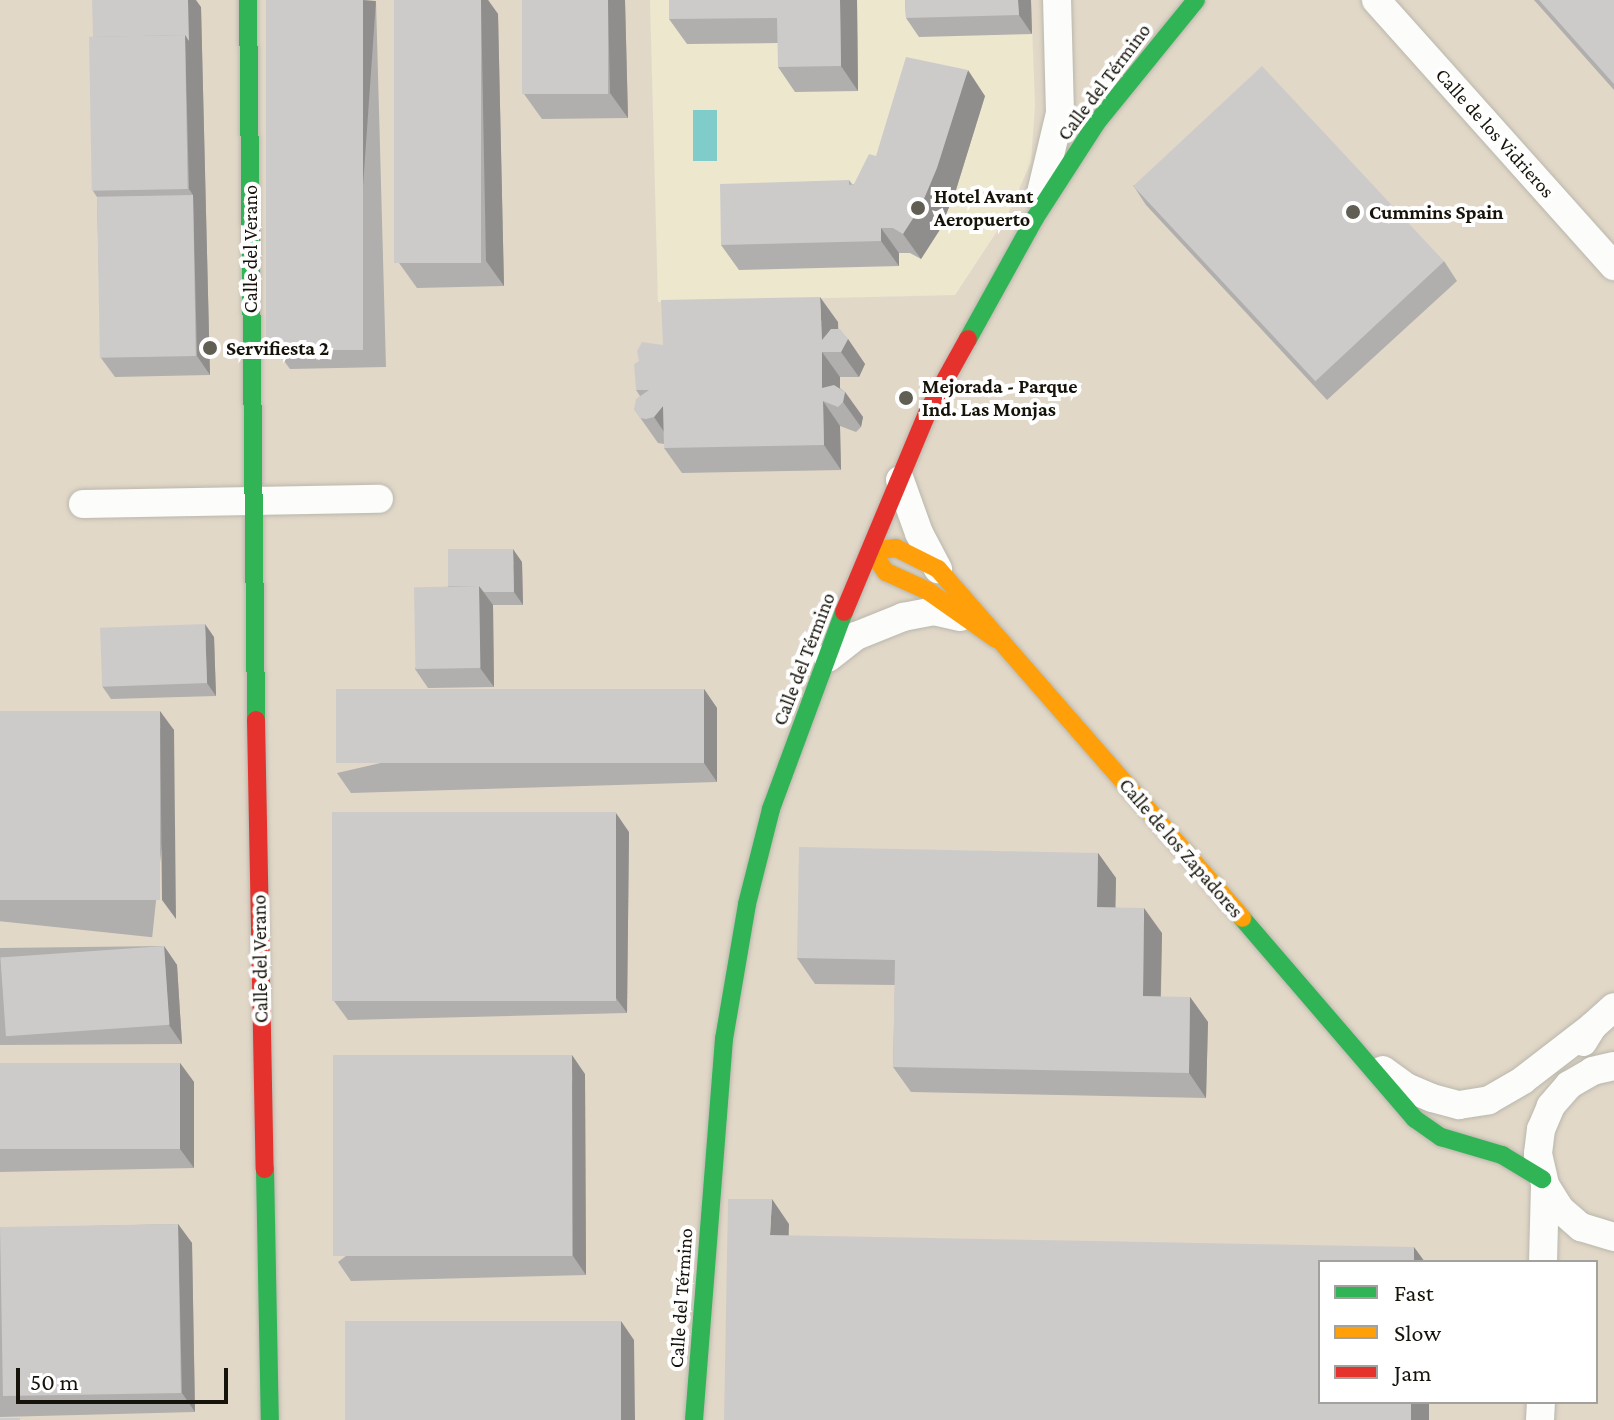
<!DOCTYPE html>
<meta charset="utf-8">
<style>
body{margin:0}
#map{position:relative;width:1614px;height:1420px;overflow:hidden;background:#ece9db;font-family:"Crimson Pro",serif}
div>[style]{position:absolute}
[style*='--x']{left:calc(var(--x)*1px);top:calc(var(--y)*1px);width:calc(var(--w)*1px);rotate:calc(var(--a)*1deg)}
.built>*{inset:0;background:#ede7ce}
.industrial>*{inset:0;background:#e2d8c8}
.water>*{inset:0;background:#7fccca;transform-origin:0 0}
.roads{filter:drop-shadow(0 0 2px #b9b7ac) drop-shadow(0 0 2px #b9b7ac)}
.street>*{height:28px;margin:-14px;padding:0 14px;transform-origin:14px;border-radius:14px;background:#fcfcfa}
.fast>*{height:18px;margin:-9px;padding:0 9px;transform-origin:9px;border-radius:9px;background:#30b455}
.slow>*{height:18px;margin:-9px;padding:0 9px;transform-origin:9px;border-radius:9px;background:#ff9f0a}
.jam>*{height:18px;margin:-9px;padding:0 9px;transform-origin:9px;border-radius:9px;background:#e5322d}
.wall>*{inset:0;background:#b0afad;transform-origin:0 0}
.shaded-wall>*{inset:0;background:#908e8d;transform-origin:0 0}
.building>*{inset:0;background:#cdcbc9;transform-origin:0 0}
.dots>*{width:22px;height:22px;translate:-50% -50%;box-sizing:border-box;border:4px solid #fff;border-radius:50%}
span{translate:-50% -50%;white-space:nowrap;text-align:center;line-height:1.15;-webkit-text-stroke:8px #fff;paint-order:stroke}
.street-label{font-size:20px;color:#16140a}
.poi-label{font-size:20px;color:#16140a;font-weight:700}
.left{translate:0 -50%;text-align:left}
.legend{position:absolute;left:1318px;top:1260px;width:280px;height:144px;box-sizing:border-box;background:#fff;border:2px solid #a2a19d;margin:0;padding:10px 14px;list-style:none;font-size:24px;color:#16140a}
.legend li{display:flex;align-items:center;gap:16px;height:40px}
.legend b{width:40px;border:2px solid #a2a19d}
.scale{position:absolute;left:16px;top:1368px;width:212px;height:36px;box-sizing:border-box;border:4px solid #16140a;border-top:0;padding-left:10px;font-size:24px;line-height:28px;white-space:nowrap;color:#16140a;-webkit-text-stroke:6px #fff;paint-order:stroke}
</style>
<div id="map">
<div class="built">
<i style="clip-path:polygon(650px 0,1031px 0,1035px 105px,1031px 162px,1007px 216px,955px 295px,657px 302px)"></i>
</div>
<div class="industrial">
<i style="clip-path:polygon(evenodd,0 0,650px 0,658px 302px,955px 295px,1007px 216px,1031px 162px,1035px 105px,1031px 0,1614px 0,1614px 1420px,0 1420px,0 0,1320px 1262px,1596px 1262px,1596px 1402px,1320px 1402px,1320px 1262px)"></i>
</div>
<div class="water">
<i style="left:717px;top:110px;width:51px;height:24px;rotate:90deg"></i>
</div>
<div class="roads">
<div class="street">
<i style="--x:1376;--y:0;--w:357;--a:48.2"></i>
<i style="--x:1040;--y:197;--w:86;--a:-76.6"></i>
<i style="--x:1060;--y:113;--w:113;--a:-91.5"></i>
<i style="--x:900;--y:480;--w:56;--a:70.3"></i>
<i style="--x:919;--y:533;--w:41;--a:62.2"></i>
<i style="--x:83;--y:504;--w:296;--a:-1"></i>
<i style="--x:828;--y:658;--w:36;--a:-38"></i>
<i style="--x:856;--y:636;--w:51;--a:-22"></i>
<i style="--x:903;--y:617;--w:32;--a:-11"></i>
<i style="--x:934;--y:611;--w:27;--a:13"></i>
<i style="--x:1583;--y:1042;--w:19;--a:-58"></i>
<i style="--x:1593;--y:1026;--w:28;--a:-42"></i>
<i style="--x:1614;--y:1066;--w:22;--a:167"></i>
<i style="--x:1593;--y:1071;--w:28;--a:150"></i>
<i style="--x:1569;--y:1085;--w:28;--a:131"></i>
<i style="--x:1551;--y:1106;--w:25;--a:113"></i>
<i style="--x:1541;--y:1129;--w:25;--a:97"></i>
<i style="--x:1538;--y:1154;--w:32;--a:77"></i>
<i style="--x:1545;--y:1185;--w:28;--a:58"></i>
<i style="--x:1560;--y:1209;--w:28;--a:41"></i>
<i style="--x:1581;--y:1227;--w:34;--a:17"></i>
<i style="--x:1383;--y:1070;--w:29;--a:36"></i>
<i style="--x:1406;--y:1087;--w:28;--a:23"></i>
<i style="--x:1432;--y:1098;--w:28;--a:15"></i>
<i style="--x:1459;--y:1105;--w:30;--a:-9"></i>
<i style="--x:1489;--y:1100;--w:39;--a:-30"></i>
<i style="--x:1523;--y:1080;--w:88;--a:-37.6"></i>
<i style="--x:1543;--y:1262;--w:77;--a:-88.5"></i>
<i style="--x:1540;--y:1420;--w:18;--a:-87"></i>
</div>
<div class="fast">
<i style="--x:248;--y:0;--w:720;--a:89.36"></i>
<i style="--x:968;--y:339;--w:138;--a:-61"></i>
<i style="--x:1035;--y:218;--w:114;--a:-57.1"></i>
<i style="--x:1097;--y:122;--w:157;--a:-50.9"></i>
<i style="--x:1242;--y:918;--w:265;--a:49.3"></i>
<i style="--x:1415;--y:1119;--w:32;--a:35"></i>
<i style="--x:1441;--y:1137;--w:64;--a:16.4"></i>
<i style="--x:1502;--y:1155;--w:47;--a:31"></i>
<i style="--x:265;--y:1169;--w:251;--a:88.9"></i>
<i style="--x:694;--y:1420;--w:382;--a:-85.5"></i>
<i style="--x:724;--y:1039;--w:137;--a:-80.3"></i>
<i style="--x:747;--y:904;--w:98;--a:-75.8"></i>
<i style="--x:771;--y:809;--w:210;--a:-69.7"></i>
</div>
<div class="slow">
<i style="--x:996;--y:639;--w:83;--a:-144.8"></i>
<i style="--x:928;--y:591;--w:46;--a:-155.7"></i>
<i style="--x:886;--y:572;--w:26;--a:-126"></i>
<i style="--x:871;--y:551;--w:25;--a:-7"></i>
<i style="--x:896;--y:548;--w:47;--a:26.6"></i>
<i style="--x:938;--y:569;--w:463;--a:48.9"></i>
</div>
<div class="jam">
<i style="--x:844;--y:612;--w:220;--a:-67.3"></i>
<i style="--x:929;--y:409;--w:80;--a:-60.9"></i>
<i style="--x:256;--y:720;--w:449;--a:88.9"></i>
</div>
</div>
<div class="wall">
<i style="clip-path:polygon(394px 0,488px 0,498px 14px,504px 286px,417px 288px,399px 263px)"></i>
<i style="clip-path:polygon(522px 0,625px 0,628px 118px,542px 119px,524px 94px)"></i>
<i style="clip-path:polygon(669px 0,857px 0,858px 91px,795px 92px,778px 67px,778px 43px,687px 44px,669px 19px)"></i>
<i style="clip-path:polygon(905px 0,1031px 0,1032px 34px,919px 37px,906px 18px)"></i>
<i style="clip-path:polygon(1534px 0,1614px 0,1614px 90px)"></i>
<i style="clip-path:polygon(376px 1px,386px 367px,290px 369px,276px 350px)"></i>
<i style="clip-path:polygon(201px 7px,210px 375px,115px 377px,101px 358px,97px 197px,93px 191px,93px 37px)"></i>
<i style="clip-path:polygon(985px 96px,955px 193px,939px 231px,921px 259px,910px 253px,899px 253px,899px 266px,739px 270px,721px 245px,849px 180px,852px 184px,854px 184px)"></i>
<i style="clip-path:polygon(1133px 185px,1444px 261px,1457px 281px,1327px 400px,1146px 205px)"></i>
<i style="clip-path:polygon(838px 322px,838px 329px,848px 339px,865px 364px,859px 377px,840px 377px,840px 388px,845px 392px,863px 417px,861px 427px,856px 432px,840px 426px,841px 470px,682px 473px,664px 448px,664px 444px,658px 443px,634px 409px,640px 396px,636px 390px,639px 361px,663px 345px)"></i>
<i style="clip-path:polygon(522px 562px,523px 605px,493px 605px,494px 687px,428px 688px,415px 669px,448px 586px)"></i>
<i style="clip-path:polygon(214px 637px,216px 696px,111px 699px,102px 686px)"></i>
<i style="clip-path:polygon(704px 689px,717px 708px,717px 782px,351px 793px,337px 773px)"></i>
<i style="left:0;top:711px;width:175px;height:209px;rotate:6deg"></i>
<i style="clip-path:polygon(629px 832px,627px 1013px,348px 1020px,334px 1001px)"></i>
<i style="clip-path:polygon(1098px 853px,1116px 878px,1115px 907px,1162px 933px,1161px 997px,1190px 997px,1208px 1022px,1206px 1098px,911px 1092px,893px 1067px,895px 985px,815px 984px,797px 958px)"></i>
<i style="clip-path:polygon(164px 946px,177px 965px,182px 1044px,0 1045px,0 948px)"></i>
<i style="clip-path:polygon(180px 1063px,194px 1082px,194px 1168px,0 1172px,0 1069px)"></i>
<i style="clip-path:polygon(585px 1074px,586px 1275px,351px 1281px,338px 1262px)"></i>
<i style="clip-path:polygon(178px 1224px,192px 1243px,195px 1412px,0 1417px,0 1228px)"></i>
</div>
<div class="shaded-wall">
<i style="clip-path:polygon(188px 0,196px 0,201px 7px,210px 375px,197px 356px,193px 195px,189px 189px,185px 35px)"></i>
<i style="left:363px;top:0;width:13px;height:348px;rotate:4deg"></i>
<i style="clip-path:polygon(481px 0,488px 0,498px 14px,504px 286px,486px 261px)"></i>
<i style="clip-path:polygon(608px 0,625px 0,628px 118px,610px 93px)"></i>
<i style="clip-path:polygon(840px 0,857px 0,858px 91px,841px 66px)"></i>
<i style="clip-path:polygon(1018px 0,1031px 0,1032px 34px,1019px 15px)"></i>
<i style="clip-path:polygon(968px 70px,985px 96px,955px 193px,939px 231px,921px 259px,903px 234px)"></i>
<i style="clip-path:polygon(881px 228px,899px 253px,899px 266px,881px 241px)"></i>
<i style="clip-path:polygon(820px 297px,838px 322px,839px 352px,822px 340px)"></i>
<i style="clip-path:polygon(848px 339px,865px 364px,859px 377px,841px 352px)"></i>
<i style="clip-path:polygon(822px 352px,840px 377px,840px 405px,822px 388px)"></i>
<i style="clip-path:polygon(845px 392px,863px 417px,861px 427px,843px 402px)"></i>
<i style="clip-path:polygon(823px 401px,840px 426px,841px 470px,824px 445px)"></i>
<i style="clip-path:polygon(663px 406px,671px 442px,654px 417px)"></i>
<i style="clip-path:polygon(513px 549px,522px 562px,523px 605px,514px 592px)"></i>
<i style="clip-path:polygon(479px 586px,493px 605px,494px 687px,480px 668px)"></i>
<i style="clip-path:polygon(205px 624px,214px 637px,216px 696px,207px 683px)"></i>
<i style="clip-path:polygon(704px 689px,717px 708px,717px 782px,704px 763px)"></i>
<i style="clip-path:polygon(160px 711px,174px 730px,176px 919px,162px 900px)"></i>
<i style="clip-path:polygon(616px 813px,629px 832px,627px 1013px,613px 994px)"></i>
<i style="clip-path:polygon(1098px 853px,1116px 878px,1115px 932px,1097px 907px)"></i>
<i style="clip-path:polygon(1144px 908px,1162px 933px,1160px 1022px,1143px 996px)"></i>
<i style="clip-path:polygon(164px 946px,177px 965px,182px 1044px,169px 1025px)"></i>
<i style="clip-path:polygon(1190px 997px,1208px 1022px,1206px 1098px,1189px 1073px)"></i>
<i style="clip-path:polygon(572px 1055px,585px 1074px,586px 1275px,573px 1256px)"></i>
<i style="clip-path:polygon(180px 1063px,194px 1082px,194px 1168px,180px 1149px)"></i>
<i style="clip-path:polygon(772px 1199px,789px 1224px,788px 1260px,770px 1235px)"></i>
<i style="clip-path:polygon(178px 1224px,192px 1243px,195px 1412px,182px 1393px)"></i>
<i style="clip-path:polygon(1414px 1247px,1425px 1262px,1414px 1262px)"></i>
<i style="clip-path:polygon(621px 1321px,634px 1340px,635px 1420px,621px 1420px)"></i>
<i style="left:1411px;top:1402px;width:18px;height:18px"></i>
</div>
<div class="building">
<i style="clip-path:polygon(92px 0,188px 0,189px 41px,185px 35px,93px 37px)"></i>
<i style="left:266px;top:0;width:97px;height:350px"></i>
<i style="left:394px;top:0;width:87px;height:263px"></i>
<i style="left:522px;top:0;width:86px;height:94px"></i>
<i style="clip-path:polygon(669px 0,840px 0,841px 66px,778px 67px,777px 18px,669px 19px)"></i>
<i style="clip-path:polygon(905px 0,1018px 0,1019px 15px,906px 18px)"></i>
<i style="clip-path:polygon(1539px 0,1614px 0,1614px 84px)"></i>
<i style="left:185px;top:35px;width:154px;height:96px;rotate:89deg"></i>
<i style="clip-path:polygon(906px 57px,968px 70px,937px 168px,921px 206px,903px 234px,893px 228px,881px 228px,881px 241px,721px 245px,720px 184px,849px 180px,849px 185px,854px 184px,869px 154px,876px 156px)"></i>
<i style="left:1262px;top:66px;width:267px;height:176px;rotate:47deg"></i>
<i style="left:193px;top:195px;width:161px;height:96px;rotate:89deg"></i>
<i style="clip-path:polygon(820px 297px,822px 340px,831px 329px,840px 329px,848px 339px,841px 352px,822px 352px,822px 388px,834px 385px,845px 392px,843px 402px,838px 407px,823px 401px,824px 445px,664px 448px,663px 406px,654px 417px,646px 419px,640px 418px,634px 409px,636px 399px,649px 390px,636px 390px,634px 364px,639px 361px,637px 351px,642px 342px,663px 345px,661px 300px)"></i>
<i style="clip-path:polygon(448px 549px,513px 549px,514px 592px,484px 592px,479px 586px,448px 586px)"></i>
<i style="left:479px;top:586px;width:82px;height:65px;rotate:89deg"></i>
<i style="left:205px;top:624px;width:59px;height:105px;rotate:88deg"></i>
<i style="left:704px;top:689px;width:74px;height:368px;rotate:90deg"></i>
<i style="left:0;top:711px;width:160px;height:189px"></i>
<i style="left:332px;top:812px;width:284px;height:189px"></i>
<i style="clip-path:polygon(799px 847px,1098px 853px,1097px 907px,1144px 908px,1143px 996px,1190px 997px,1189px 1073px,893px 1067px,895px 960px,797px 958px)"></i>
<i style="left:164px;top:946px;width:79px;height:164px;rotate:86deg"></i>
<i style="left:572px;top:1055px;width:201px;height:239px;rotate:90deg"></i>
<i style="left:180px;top:1063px;width:86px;height:180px;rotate:90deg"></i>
<i style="clip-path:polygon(728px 1199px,772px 1199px,770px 1235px,1414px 1247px,1414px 1262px,1320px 1262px,1320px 1402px,1411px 1402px,1411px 1420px,724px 1420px)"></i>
<i style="left:178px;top:1224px;width:169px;height:178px;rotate:89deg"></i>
<i style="left:621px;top:1321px;width:99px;height:276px;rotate:90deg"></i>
<i style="left:0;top:1418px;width:20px;height:2px"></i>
</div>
<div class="dots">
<i style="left:918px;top:208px;background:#615f53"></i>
<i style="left:1353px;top:212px;background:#615f53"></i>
<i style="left:210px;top:348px;background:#615f53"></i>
<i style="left:906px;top:398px;background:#615f53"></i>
</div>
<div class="street-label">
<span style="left:1104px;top:82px;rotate:-53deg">Calle del Término</span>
<span style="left:1495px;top:133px;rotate:48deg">Calle de los Vidrieros</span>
<span style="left:250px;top:249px;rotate:-90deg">Calle del Verano</span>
<span style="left:804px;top:659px;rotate:-69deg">Calle del Término</span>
<span style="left:1181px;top:848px;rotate:49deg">Calle de los Zapadores</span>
<span style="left:260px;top:959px;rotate:-91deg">Calle del Verano</span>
<span style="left:681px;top:1298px;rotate:-86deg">Calle del Término</span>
</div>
<div class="poi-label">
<span class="left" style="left:934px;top:208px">Hotel Avant<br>Aeropuerto</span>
<span class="left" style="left:1369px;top:212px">Cummins Spain</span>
<span class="left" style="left:226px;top:348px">Servifiesta 2</span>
<span class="left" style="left:922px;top:398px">Mejorada - Parque<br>Ind. Las Monjas</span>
</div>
<ul class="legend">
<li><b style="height:10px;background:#30b455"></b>Fast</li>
<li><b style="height:10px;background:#ff9f0a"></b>Slow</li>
<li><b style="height:10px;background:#e5322d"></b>Jam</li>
</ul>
<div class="scale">50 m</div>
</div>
